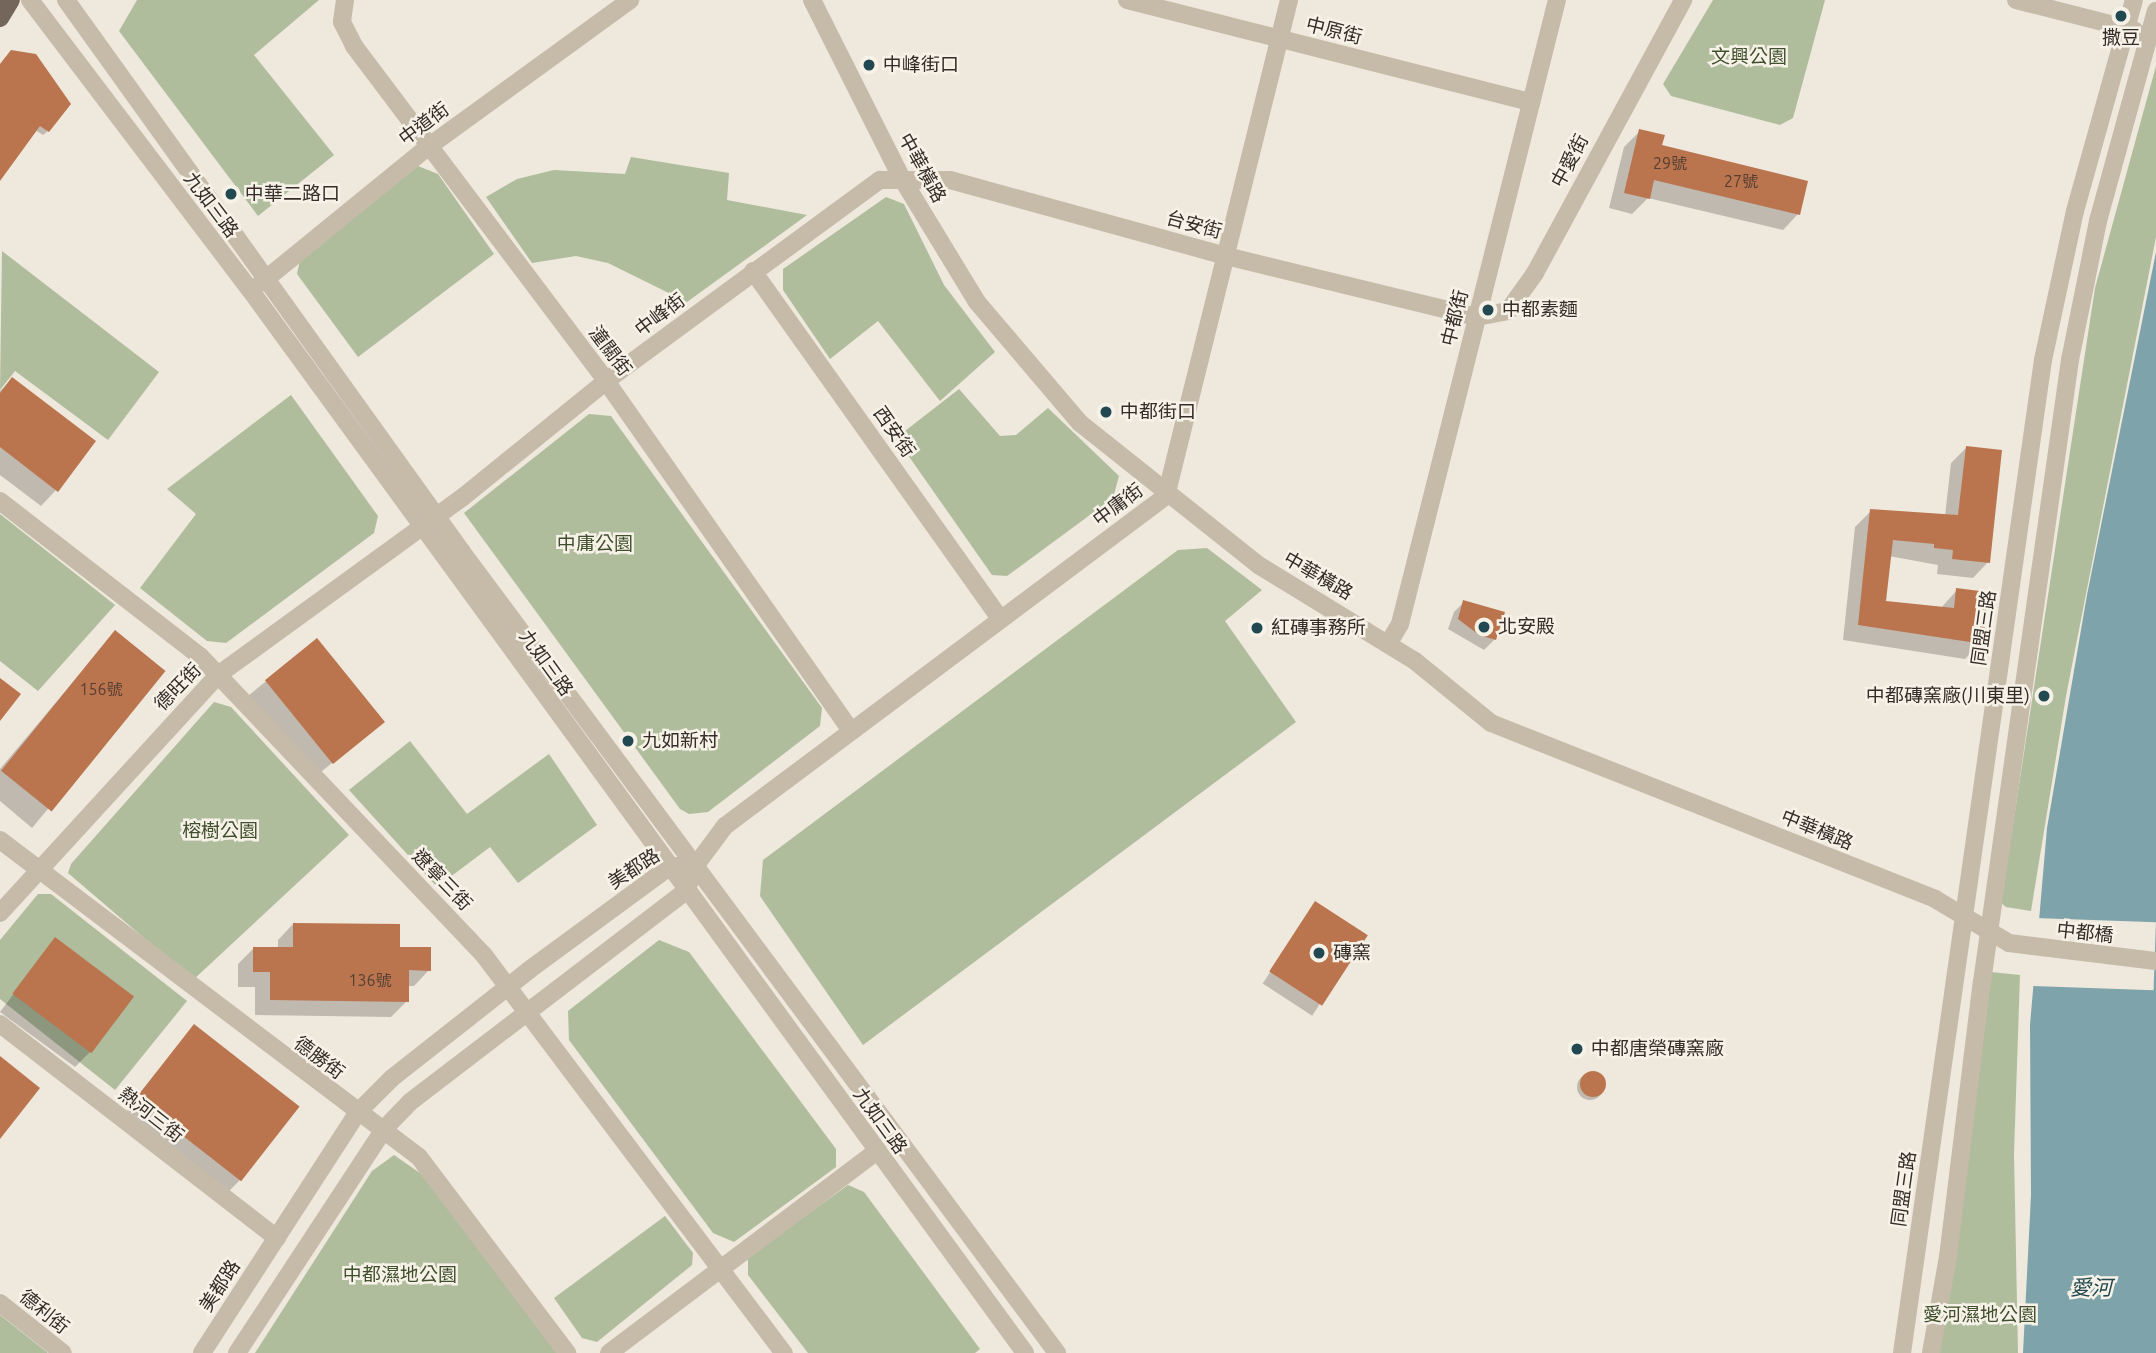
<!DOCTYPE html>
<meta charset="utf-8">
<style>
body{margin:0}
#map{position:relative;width:2156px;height:1353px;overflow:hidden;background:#efe8dc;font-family:Ubuntu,"Noto Sans TC",sans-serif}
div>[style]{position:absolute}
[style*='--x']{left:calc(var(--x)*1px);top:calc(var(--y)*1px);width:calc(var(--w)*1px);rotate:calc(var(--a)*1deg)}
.green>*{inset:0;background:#afbd9d}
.water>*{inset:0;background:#7ea3aa}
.pier>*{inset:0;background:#efe8dc;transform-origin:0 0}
.shadow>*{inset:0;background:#0003;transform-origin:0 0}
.round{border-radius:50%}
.building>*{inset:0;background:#ba754f;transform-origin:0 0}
.minor>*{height:18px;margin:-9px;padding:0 9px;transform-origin:9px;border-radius:9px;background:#c6baa9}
.major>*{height:18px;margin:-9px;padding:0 9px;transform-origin:9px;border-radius:9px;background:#75665b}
.dots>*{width:19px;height:19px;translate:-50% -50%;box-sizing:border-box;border:4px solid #f7f2e8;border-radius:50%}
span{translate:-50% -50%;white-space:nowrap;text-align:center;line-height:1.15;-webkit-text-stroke:5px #f7f2e8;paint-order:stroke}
.number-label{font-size:16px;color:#563f32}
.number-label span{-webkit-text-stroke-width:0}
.street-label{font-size:19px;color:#342d28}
.poi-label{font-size:19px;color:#342d28}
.left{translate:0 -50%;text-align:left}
.right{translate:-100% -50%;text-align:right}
.park-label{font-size:19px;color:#40502e}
.water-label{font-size:21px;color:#224951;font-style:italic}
</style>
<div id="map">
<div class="green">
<i style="clip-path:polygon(137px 0,319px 0,254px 55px,334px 155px,258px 216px,119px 31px)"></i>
<i style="clip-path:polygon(1713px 0,1825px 0,1793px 118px,1780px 125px,1671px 96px,1663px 84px)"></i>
<i style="clip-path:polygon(2156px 66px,2156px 237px,2066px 696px,2031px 911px,2006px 907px,2001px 903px,2095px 288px)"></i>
<i style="clip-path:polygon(631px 157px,729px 173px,727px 200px,807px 215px,687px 302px,608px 263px,576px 256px,532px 263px,486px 197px,517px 179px,554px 170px,625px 174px)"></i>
<i style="clip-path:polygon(418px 166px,438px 174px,494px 254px,358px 357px,297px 274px,300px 260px)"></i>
<i style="clip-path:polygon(886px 197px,904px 204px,944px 285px,995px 352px,940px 401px,878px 321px,830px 359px,783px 290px,783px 269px)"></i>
<i style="clip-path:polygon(2px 251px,159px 372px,108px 440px,15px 371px,0 390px)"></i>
<i style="clip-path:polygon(959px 389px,1000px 436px,1016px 435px,1048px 408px,1119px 476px,1113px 498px,1007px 576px,992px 575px,896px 438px)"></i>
<i style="clip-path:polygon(291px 395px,378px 516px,374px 533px,226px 643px,207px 641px,140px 588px,196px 514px,167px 489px)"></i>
<i style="clip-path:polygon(589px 414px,611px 416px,822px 708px,820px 726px,708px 812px,689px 814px,680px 809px,464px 513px)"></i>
<i style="clip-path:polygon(0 514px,115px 605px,38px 691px,0 661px)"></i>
<i style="clip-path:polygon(1207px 548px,1262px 590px,1225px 621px,1296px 722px,863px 1045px,760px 896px,763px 860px,1178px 550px)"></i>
<i style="clip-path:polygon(214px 702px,231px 707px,349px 835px,193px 980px,68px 873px,71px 864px)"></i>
<i style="clip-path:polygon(410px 741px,467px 814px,549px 754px,597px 825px,518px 883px,490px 847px,437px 887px,349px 790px)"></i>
<i style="clip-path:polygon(38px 894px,51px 894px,187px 1001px,115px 1090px,0 999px,0 940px)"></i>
<i style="clip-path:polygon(659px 940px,689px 952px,836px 1149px,836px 1167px,734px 1242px,713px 1233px,569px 1040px,568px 1011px)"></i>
<i style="clip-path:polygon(1991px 972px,2020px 975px,2014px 1154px,2018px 1353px,1936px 1353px)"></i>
<i style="clip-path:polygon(394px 1155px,420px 1173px,565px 1353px,255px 1353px,372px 1171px)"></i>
<i style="clip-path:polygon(848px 1185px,864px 1192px,980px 1349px,975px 1353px,808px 1353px,748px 1275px,748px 1257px)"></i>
<i style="clip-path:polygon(665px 1216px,693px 1253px,692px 1265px,597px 1342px,582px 1338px,554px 1298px)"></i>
<i style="clip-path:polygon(0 1315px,48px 1353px,0 1353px)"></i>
</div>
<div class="water">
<i style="clip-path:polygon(2156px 252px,2156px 1353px,2023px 1353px,2031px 1195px,2030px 1025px,2047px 828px,2087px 595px)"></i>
</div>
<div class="pier">
<i style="left:2035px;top:918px;width:121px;height:68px;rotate:2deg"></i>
</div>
<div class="shadow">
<i style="clip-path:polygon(0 66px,48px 131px,43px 135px,35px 130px,0 176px)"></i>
<i style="clip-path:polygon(1640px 131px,1660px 147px,1798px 214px,1783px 230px,1648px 198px,1632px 214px,1609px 208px,1624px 147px)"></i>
<i style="clip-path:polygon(12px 379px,56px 490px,41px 506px,0 475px,0 391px)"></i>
<i style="clip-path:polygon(1966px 448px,1988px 562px,1973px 578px,1937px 574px,1938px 565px,1889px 556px,1884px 603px,1941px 608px,1957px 590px,1981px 643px,1965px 659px,1843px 640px,1855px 527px,1871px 511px,1945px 516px,1951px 463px)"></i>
<i style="clip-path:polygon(1464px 602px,1495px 639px,1484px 650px,1448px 629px,1454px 612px)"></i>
<i style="clip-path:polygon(115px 632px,163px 671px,32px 828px,0 801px,0 769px)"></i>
<i style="left:317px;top:640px;width:105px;height:88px;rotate:51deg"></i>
<i style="left:1315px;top:903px;width:59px;height:96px;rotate:33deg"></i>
<i style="clip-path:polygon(293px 924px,398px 948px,429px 970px,414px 986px,407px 986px,407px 1001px,391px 1017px,255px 1015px,255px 987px,238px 987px,238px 964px,254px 948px,278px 949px,278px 940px)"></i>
<i style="clip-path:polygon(55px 939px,90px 1052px,75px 1067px,0 1012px)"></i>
<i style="clip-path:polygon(194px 1026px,240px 1180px,229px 1191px,126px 1110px)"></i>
<i class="round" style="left:1577px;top:1074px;width:26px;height:26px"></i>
</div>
<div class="building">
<i style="clip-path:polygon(11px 50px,36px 54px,71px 104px,49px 132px,40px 126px,0 181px,0 64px)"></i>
<i style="clip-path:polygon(1639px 129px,1665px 135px,1662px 145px,1808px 181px,1800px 215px,1654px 180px,1650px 199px,1624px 193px)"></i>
<i style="clip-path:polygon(12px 377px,96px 441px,58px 492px,0 447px,0 393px)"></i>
<i style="clip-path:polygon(1966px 446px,2002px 450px,1990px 563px,1952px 559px,1953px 550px,1934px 548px,1934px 544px,1893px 540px,1886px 601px,1954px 608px,1956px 588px,1988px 592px,1983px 644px,1858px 625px,1870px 509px,1958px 515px)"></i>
<i style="clip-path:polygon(1463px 600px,1505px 612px,1496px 640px,1479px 635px,1458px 619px)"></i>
<i style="left:115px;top:630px;width:65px;height:181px;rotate:39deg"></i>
<i style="left:317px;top:638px;width:108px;height:67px;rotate:51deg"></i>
<i style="clip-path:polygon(0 678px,21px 694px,0 721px)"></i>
<i style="left:1315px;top:901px;width:63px;height:84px;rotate:33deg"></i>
<i style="clip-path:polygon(293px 923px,400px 924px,400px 947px,431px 947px,431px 971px,409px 970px,409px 1002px,270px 1000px,270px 972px,253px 972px,253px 947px,293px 947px)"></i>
<i style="left:55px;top:937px;width:99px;height:71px;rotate:37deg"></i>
<i style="left:194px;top:1024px;width:134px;height:95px;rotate:38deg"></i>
<i style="clip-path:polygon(0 1056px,40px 1088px,0 1139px)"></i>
<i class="round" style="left:1580px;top:1071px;width:26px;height:26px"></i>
</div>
<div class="minor">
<i style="--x:30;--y:0;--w:365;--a:52.8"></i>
<i style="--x:251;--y:291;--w:1314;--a:53.91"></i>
<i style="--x:66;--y:0;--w:679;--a:54.34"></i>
<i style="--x:462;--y:552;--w:998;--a:53.39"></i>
<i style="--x:345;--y:0;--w:22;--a:98"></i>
<i style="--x:342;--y:22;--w:27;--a:63"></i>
<i style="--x:354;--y:46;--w:419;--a:53"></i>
<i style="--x:606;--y:381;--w:426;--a:55"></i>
<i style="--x:812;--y:0;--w:198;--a:63.3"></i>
<i style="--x:901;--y:177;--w:146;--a:58.7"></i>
<i style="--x:977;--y:302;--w:159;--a:49.6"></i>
<i style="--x:1080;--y:423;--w:230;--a:38.5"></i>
<i style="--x:1260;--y:566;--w:182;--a:31.5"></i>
<i style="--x:1415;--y:661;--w:98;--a:39.2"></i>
<i style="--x:1491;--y:723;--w:478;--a:21.6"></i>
<i style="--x:1935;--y:899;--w:86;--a:30.7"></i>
<i style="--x:2009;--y:943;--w:148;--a:7"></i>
<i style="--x:1127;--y:0;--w:417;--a:14.2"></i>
<i style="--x:2016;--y:0;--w:122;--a:14.3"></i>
<i style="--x:753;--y:271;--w:427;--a:54.6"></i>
<i style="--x:261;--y:283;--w:215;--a:-39.2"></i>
<i style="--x:428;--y:147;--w:250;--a:-36"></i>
<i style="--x:0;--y:501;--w:253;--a:37.8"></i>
<i style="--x:200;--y:656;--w:411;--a:46.5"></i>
<i style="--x:483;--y:954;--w:500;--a:53"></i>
<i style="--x:1388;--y:644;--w:23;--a:-59"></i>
<i style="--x:1400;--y:624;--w:643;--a:-75.88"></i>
<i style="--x:0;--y:840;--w:525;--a:37.11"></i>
<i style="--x:419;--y:1157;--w:246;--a:52.9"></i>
<i style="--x:0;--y:913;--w:323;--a:-47.5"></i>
<i style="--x:218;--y:675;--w:303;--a:-36"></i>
<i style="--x:463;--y:497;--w:184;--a:-39"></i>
<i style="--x:606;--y:381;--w:340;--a:-36.3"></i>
<i style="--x:880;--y:180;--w:70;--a:0"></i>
<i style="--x:950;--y:180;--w:286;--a:15.4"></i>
<i style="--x:1226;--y:256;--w:258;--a:13.7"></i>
<i style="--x:1477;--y:317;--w:32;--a:-11"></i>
<i style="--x:1508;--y:311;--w:47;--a:-54.6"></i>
<i style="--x:1535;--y:273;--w:311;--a:-61.5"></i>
<i style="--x:0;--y:1024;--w:350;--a:37.7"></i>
<i style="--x:0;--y:1303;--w:80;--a:38.4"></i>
<i style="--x:202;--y:1353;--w:287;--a:-57.1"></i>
<i style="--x:358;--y:1112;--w:48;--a:-45"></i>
<i style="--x:392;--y:1078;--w:174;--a:-38.2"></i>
<i style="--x:529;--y:970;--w:174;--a:-36.3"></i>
<i style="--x:669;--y:867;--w:9;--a:-6"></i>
<i style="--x:237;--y:1353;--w:268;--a:-56.7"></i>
<i style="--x:384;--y:1129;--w:37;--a:-46"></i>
<i style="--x:410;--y:1102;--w:347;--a:-37.4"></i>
<i style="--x:686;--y:891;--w:28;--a:-69"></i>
<i style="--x:696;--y:865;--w:49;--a:-53.4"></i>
<i style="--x:725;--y:826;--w:551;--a:-36.81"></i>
<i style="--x:1166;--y:496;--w:511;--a:-76.07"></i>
<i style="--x:609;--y:1353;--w:336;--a:-37"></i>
<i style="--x:1902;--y:1353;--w:1003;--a:-81.92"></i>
<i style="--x:2043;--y:360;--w:152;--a:-77.9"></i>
<i style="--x:2075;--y:211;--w:219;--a:-74.4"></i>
<i style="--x:1931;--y:1353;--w:97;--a:-80"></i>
<i style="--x:1948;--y:1257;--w:277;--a:-83"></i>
<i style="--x:1982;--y:982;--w:628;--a:-81.95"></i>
<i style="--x:2070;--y:360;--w:142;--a:-78.6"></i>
<i style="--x:2098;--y:221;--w:218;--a:-74.6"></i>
</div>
<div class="major">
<i style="--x:0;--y:18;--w:21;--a:-59"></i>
</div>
<div class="dots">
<i style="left:2121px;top:16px;background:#224951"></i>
<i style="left:869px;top:65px;background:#224951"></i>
<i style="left:231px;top:194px;background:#224951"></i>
<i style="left:1488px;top:310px;background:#224951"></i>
<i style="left:1106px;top:412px;background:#224951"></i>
<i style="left:1484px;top:627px;background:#224951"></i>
<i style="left:1257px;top:628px;background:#224951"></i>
<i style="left:2044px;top:696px;background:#224951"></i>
<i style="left:628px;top:741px;background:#224951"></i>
<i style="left:1319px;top:953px;background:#224951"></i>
<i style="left:1577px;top:1049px;background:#224951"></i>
</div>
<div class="number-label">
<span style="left:1670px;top:163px">29號</span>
<span style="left:1741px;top:181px">27號</span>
<span style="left:101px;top:689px">156號</span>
<span style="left:370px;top:980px">136號</span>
</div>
<div class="street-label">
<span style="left:1334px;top:31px;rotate:14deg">中原街</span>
<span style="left:424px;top:124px;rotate:-37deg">中道街</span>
<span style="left:1570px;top:161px;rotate:-62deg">中愛街</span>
<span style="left:922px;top:168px;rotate:61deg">中華橫路</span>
<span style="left:211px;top:205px;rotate:53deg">九如三路</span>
<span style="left:1194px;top:225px;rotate:15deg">台安街</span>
<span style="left:660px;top:315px;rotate:-37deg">中峰街</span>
<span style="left:1455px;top:318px;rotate:-76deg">中都街</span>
<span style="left:610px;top:351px;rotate:53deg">潼關街</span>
<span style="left:894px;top:432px;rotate:55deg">西安街</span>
<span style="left:1118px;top:505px;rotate:-37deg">中庸街</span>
<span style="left:1318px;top:576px;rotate:30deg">中華橫路</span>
<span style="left:1984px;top:628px;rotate:-82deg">同盟三路</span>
<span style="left:546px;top:663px;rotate:54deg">九如三路</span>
<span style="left:178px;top:687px;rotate:-46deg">德旺街</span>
<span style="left:1817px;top:830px;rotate:22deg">中華橫路</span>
<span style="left:634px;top:869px;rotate:-33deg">美都路</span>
<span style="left:442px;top:880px;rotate:46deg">遼寧三街</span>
<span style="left:2085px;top:933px;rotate:6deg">中都橋</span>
<span style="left:319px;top:1058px;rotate:37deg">德勝街</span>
<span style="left:151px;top:1115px;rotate:38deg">熱河三街</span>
<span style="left:880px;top:1121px;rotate:54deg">九如三路</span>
<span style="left:1904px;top:1189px;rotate:-82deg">同盟三路</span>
<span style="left:220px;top:1286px;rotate:-57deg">美都路</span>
<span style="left:44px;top:1312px;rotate:39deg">德利街</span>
</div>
<div class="poi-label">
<span style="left:2121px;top:38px">撒豆</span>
<span class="left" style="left:883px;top:65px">中峰街口</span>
<span class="left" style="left:245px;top:194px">中華二路口</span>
<span class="left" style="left:1502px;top:310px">中都素麵</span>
<span class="left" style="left:1120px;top:412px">中都街口</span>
<span class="left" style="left:1498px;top:627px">北安殿</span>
<span class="left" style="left:1271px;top:628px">紅磚事務所</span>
<span class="right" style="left:2030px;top:696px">中都磚窯廠(川東里)</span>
<span class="left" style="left:642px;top:741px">九如新村</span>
<span class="left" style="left:1333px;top:953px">磚窯</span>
<span class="left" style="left:1591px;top:1049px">中都唐榮磚窯廠</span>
</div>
<div class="park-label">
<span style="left:1749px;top:57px">文興公園</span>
<span style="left:595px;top:544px">中庸公園</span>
<span style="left:220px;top:831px">榕樹公園</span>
<span style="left:400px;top:1275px">中都濕地公園</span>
<span style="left:1980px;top:1315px">愛河濕地公園</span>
</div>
<div class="water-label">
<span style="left:2091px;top:1287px">愛河</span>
</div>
</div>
